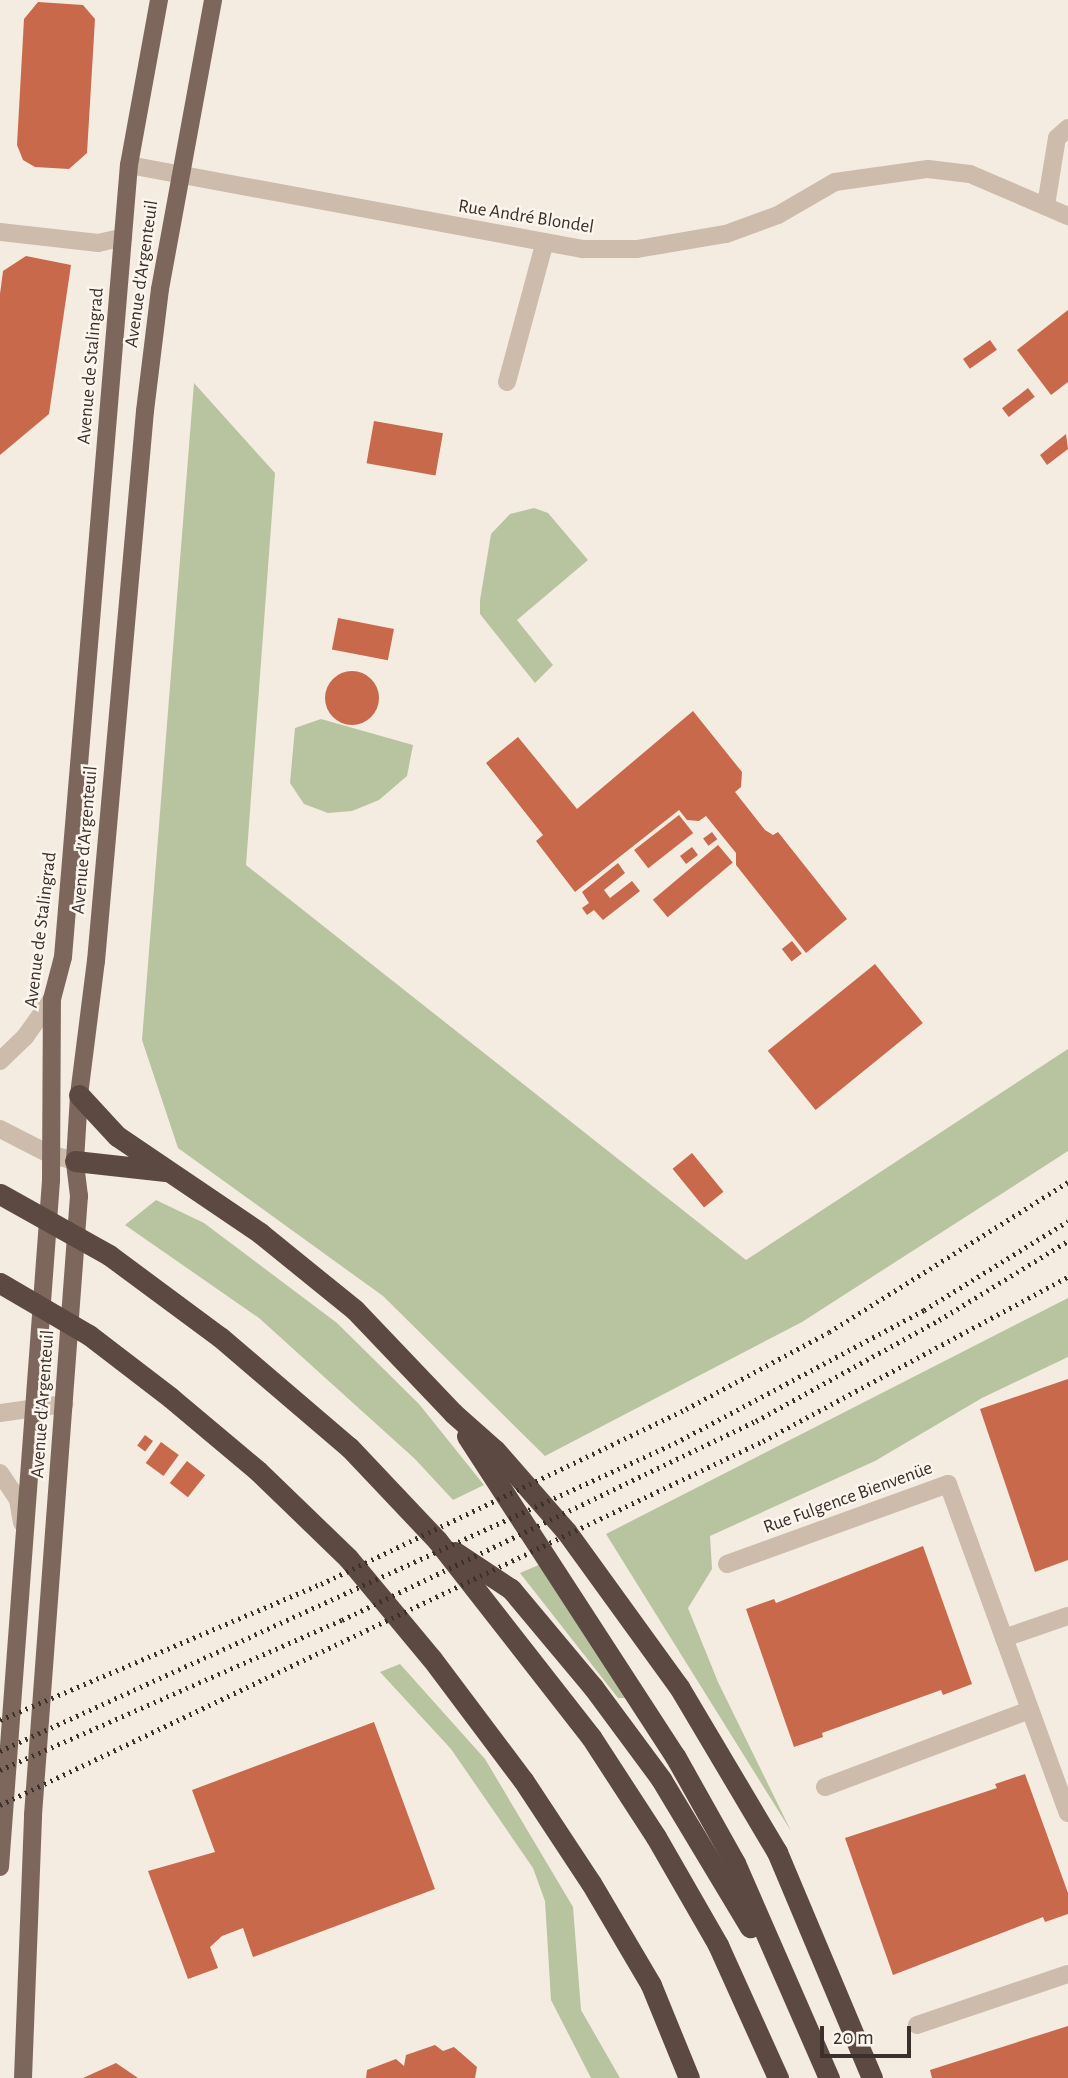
<!DOCTYPE html>
<meta charset="utf-8">
<style>
body{margin:0}
#map{position:relative;width:1068px;height:2078px;overflow:hidden;background:#f4ebe1;font-family:"Alegreya Sans",sans-serif}
div>[style]{position:absolute}
[style*='--x']{left:calc(var(--x)*1px);top:calc(var(--y)*1px);width:calc(var(--w)*1px);rotate:calc(var(--a)*1deg)}
.green>*{inset:0;background:#b8c4a0}
.building>*{inset:0;background:#c8694b;transform-origin:0 0}
.round{border-radius:50%}
.minor>*{height:18px;margin:-9px;padding:0 9px;transform-origin:9px;border-radius:9px;background:#cdbbac}
.major>*{height:18px;margin:-9px;padding:0 9px;transform-origin:9px;border-radius:9px;background:#7d675c}
.highway>*{height:21px;margin:-10.5px;padding:0 10.5px;transform-origin:10.5px;border-radius:10.5px;background:#5c4a42}
.rail>*{height:5px;margin-top:-2.5px;transform-origin:0;background:repeating-linear-gradient(90deg,#3b302b 0 2px,transparent 0 7px)}
span{translate:-50% -50%;white-space:nowrap;text-align:center;line-height:1.15;-webkit-text-stroke:5px #fbf5ee;paint-order:stroke}
.street-label{font-size:19px;color:#3b302b}
.scale{position:absolute;left:820px;top:2026px;width:91px;height:32px;box-sizing:border-box;border:4px solid #3b302b;border-top:0;padding-left:9px;font-size:21px;line-height:24px;white-space:nowrap;color:#3b302b;-webkit-text-stroke:5px #fbf5ee;paint-order:stroke}
</style>
<div id="map">
<div class="green">
<i style="clip-path:polygon(194px 383px,275px 473px,246px 865px,746px 1260px,1068px 1049px,1068px 1151px,802px 1322px,545px 1456px,383px 1296px,178px 1148px,142px 1040px)"></i>
<i style="clip-path:polygon(534px 508px,548px 513px,588px 560px,517px 620px,553px 665px,535px 683px,480px 614px,480px 600px,491px 534px,510px 514px)"></i>
<i style="clip-path:polygon(321px 719px,413px 745px,407px 776px,379px 800px,352px 811px,328px 813px,304px 804px,290px 783px,295px 728px)"></i>
<i style="clip-path:polygon(156px 1200px,204px 1223px,337px 1323px,419px 1404px,484px 1485px,453px 1500px,415px 1459px,259px 1318px,125px 1225px)"></i>
<i style="clip-path:polygon(1068px 1298px,1068px 1357px,982px 1398px,875px 1461px,710px 1536px,712px 1569px,688px 1608px,718px 1682px,791px 1831px,606px 1534px)"></i>
<i style="clip-path:polygon(541px 1564px,627px 1698px,618px 1698px,520px 1573px)"></i>
<i style="clip-path:polygon(400px 1664px,485px 1759px,573px 1907px,581px 2010px,620px 2078px,591px 2078px,551px 2000px,545px 1901px,533px 1868px,451px 1749px,380px 1672px)"></i>
</div>
<div class="building">
<i style="clip-path:polygon(38px 2px,83px 5px,95px 19px,87px 153px,69px 169px,35px 167px,23px 160px,17px 145px,24px 19px)"></i>
<i style="clip-path:polygon(26px 256px,71px 265px,49px 414px,0 455px,0 294px,3px 271px)"></i>
<i style="clip-path:polygon(1068px 310px,1068px 382px,1051px 395px,1017px 350px)"></i>
<i style="left:990px;top:340px;width:12px;height:33px;rotate:55deg"></i>
<i style="left:1028px;top:388px;width:11px;height:33px;rotate:52deg"></i>
<i style="left:374px;top:421px;width:70px;height:43px;rotate:10deg"></i>
<i style="clip-path:polygon(1066px 434px,1068px 449px,1047px 465px,1040px 455px)"></i>
<i style="left:338px;top:618px;width:57px;height:32px;rotate:11deg"></i>
<i class="round" style="left:325px;top:671px;width:54px;height:54px"></i>
<i style="clip-path:polygon(693px 711px,742px 772px,741px 787px,735px 792px,765px 830px,773px 835px,778px 832px,847px 919px,806px 953px,736px 865px,736px 853px,706px 816px,699px 821px,687px 820px,679px 810px,575px 892px,536px 841px,543px 835px,486px 763px,518px 737px,577px 809px)"></i>
<i style="left:679px;top:815px;width:23px;height:57px;rotate:52deg"></i>
<i style="left:712px;top:832px;width:9px;height:11px;rotate:54deg"></i>
<i style="left:718px;top:845px;width:23px;height:85px;rotate:50deg"></i>
<i style="left:692px;top:847px;width:10px;height:15px;rotate:53deg"></i>
<i style="clip-path:polygon(618px 863px,625px 873px,604px 890px,610px 898px,632px 881px,640px 891px,603px 920px,594px 910px,587px 915px,582px 908px,589px 903px,582px 892px)"></i>
<i style="left:792px;top:941px;width:16px;height:13px;rotate:52deg"></i>
<i style="left:875px;top:964px;width:76px;height:138px;rotate:51deg"></i>
<i style="left:692px;top:1153px;width:50px;height:25px;rotate:51deg"></i>
<i style="clip-path:polygon(1068px 1379px,1068px 1560px,1035px 1572px,980px 1409px)"></i>
<i style="left:145px;top:1435px;width:10px;height:13px;rotate:37deg"></i>
<i style="left:161px;top:1442px;width:22px;height:26px;rotate:36deg"></i>
<i style="left:187px;top:1461px;width:23px;height:28px;rotate:38deg"></i>
<i style="clip-path:polygon(923px 1546px,972px 1684px,943px 1695px,941px 1690px,822px 1733px,823px 1737px,794px 1747px,746px 1609px,774px 1599px,776px 1603px)"></i>
<i style="clip-path:polygon(374px 1722px,435px 1889px,253px 1957px,243px 1928px,222px 1936px,210px 1947px,218px 1968px,188px 1979px,148px 1871px,215px 1852px,192px 1790px)"></i>
<i style="clip-path:polygon(1025px 1774px,1068px 1893px,1068px 1914px,1045px 1922px,1043px 1917px,893px 1975px,845px 1838px,997px 1788px,995px 1784px)"></i>
<i style="clip-path:polygon(1068px 2026px,1068px 2078px,932px 2078px,930px 2070px)"></i>
<i style="clip-path:polygon(435px 2045px,443px 2051px,454px 2047px,477px 2067px,475px 2078px,366px 2078px,367px 2070px,396px 2059px,404px 2066px,406px 2055px)"></i>
<i style="clip-path:polygon(116px 2063px,138px 2078px,83px 2078px)"></i>
</div>
<div class="minor">
<i style="--x:129;--y:165;--w:462;--a:10.5"></i>
<i style="--x:583;--y:249;--w:54;--a:0"></i>
<i style="--x:637;--y:249;--w:90;--a:-9.6"></i>
<i style="--x:726;--y:234;--w:55;--a:-20.1"></i>
<i style="--x:778;--y:215;--w:66;--a:-30.1"></i>
<i style="--x:835;--y:182;--w:94;--a:-8"></i>
<i style="--x:928;--y:169;--w:42;--a:6.8"></i>
<i style="--x:970;--y:174;--w:107;--a:23.2"></i>
<i style="--x:1046;--y:205;--w:68;--a:-80.7"></i>
<i style="--x:1057;--y:138;--w:15;--a:-42"></i>
<i style="--x:0;--y:232;--w:99;--a:6.4"></i>
<i style="--x:98;--y:243;--w:26;--a:-13"></i>
<i style="--x:507;--y:382;--w:142;--a:-74.9"></i>
<i style="--x:0;--y:1061;--w:35;--a:-44"></i>
<i style="--x:25;--y:1037;--w:47;--a:-54.6"></i>
<i style="--x:0;--y:1129;--w:55;--a:27"></i>
<i style="--x:49;--y:1154;--w:27;--a:15"></i>
<i style="--x:0;--y:1413;--w:65;--a:-8"></i>
<i style="--x:0;--y:1473;--w:32;--a:56"></i>
<i style="--x:18;--y:1500;--w:23;--a:80"></i>
<i style="--x:727;--y:1564;--w:235;--a:-19.9"></i>
<i style="--x:948;--y:1484;--w:350;--a:70"></i>
<i style="--x:1004;--y:1638;--w:68;--a:-19"></i>
<i style="--x:825;--y:1787;--w:219;--a:-20.6"></i>
<i style="--x:917;--y:2025;--w:159;--a:-18.7"></i>
</div>
<div class="major">
<i style="--x:0;--y:1867;--w:689;--a:-85.75"></i>
<i style="--x:51;--y:1180;--w:181;--a:-89.7"></i>
<i style="--x:52;--y:999;--w:43;--a:-75.3"></i>
<i style="--x:63;--y:957;--w:795;--a:-85.24"></i>
<i style="--x:129;--y:165;--w:168;--a:-79.7"></i>
<i style="--x:23;--y:2078;--w:263;--a:-87.8"></i>
<i style="--x:33;--y:1815;--w:621;--a:-85.75"></i>
<i style="--x:79;--y:1196;--w:35;--a:-97"></i>
<i style="--x:75;--y:1161;--w:66;--a:-86.5"></i>
<i style="--x:79;--y:1095;--w:135;--a:-82.8"></i>
<i style="--x:96;--y:961;--w:552;--a:-84.91"></i>
<i style="--x:145;--y:411;--w:123;--a:-83"></i>
<i style="--x:160;--y:289;--w:294;--a:-79.6"></i>
</div>
<div class="highway">
<i style="--x:79;--y:1095;--w:56;--a:47.2"></i>
<i style="--x:117;--y:1136;--w:173;--a:34.1"></i>
<i style="--x:260;--y:1233;--w:122;--a:39"></i>
<i style="--x:355;--y:1310;--w:142;--a:46.4"></i>
<i style="--x:453;--y:1413;--w:56;--a:41.4"></i>
<i style="--x:495;--y:1450;--w:108;--a:48.8"></i>
<i style="--x:566;--y:1531;--w:193;--a:54.1"></i>
<i style="--x:679;--y:1687;--w:192;--a:59.3"></i>
<i style="--x:777;--y:1852;--w:245;--a:67.2"></i>
<i style="--x:75;--y:1161;--w:91;--a:6.3"></i>
<i style="--x:0;--y:1194;--w:125;--a:29.2"></i>
<i style="--x:109;--y:1255;--w:138;--a:36.5"></i>
<i style="--x:220;--y:1337;--w:170;--a:40.5"></i>
<i style="--x:349;--y:1447;--w:128;--a:46.6"></i>
<i style="--x:437;--y:1540;--w:250;--a:52"></i>
<i style="--x:591;--y:1737;--w:119;--a:57"></i>
<i style="--x:656;--y:1837;--w:125;--a:60.1"></i>
<i style="--x:718;--y:1945;--w:146;--a:65.7"></i>
<i style="--x:0;--y:1283;--w:103;--a:30.3"></i>
<i style="--x:89;--y:1335;--w:103;--a:37.5"></i>
<i style="--x:171;--y:1398;--w:114;--a:40"></i>
<i style="--x:258;--y:1471;--w:125;--a:44"></i>
<i style="--x:348;--y:1558;--w:131;--a:50.3"></i>
<i style="--x:432;--y:1659;--w:151;--a:53.1"></i>
<i style="--x:523;--y:1780;--w:123;--a:56.6"></i>
<i style="--x:591;--y:1883;--w:118;--a:59.5"></i>
<i style="--x:651;--y:1985;--w:100;--a:67.8"></i>
<i style="--x:467;--y:1436;--w:382;--a:57"></i>
<i style="--x:675;--y:1756;--w:123;--a:60.7"></i>
<i style="--x:735;--y:1863;--w:235;--a:66.4"></i>
<i style="--x:455;--y:1552;--w:67;--a:33.5"></i>
<i style="--x:511;--y:1589;--w:128;--a:50.1"></i>
<i style="--x:593;--y:1687;--w:114;--a:53.5"></i>
<i style="--x:661;--y:1779;--w:173;--a:59"></i>
</div>
<div class="rail">
<i style="--x:0;--y:1720;--w:349;--a:-23"></i>
<i style="--x:321;--y:1584;--w:405;--a:-25.6"></i>
<i style="--x:686;--y:1409;--w:162;--a:-28.3"></i>
<i style="--x:829;--y:1332;--w:282;--a:-32.1"></i>
<i style="--x:0;--y:1751;--w:742;--a:-24.53"></i>
<i style="--x:675;--y:1443;--w:282;--a:-28.1"></i>
<i style="--x:924;--y:1310;--w:169;--a:-31.7"></i>
<i style="--x:0;--y:1770;--w:373;--a:-23.7"></i>
<i style="--x:342;--y:1620;--w:459;--a:-25.7"></i>
<i style="--x:756;--y:1421;--w:209;--a:-28.9"></i>
<i style="--x:939;--y:1320;--w:151;--a:-31.5"></i>
<i style="--x:0;--y:1805;--w:845;--a:-25.5"></i>
<i style="--x:763;--y:1441;--w:346;--a:-28.3"></i>
</div>
<div class="street-label">
<span style="left:526px;top:217px;rotate:9deg">Rue André Blondel</span>
<span style="left:142px;top:274px;rotate:-82deg">Avenue d'Argenteuil</span>
<span style="left:91px;top:366px;rotate:-85deg">Avenue de Stalingrad</span>
<span style="left:85px;top:840px;rotate:-85deg">Avenue d'Argenteuil</span>
<span style="left:41px;top:930px;rotate:-83deg">Avenue de Stalingrad</span>
<span style="left:43px;top:1404px;rotate:-86deg">Avenue d'Argenteuil</span>
<span style="left:848px;top:1498px;rotate:-20deg">Rue Fulgence Bienvenüe</span>
</div>
<div class="scale">20 m</div>
</div>
